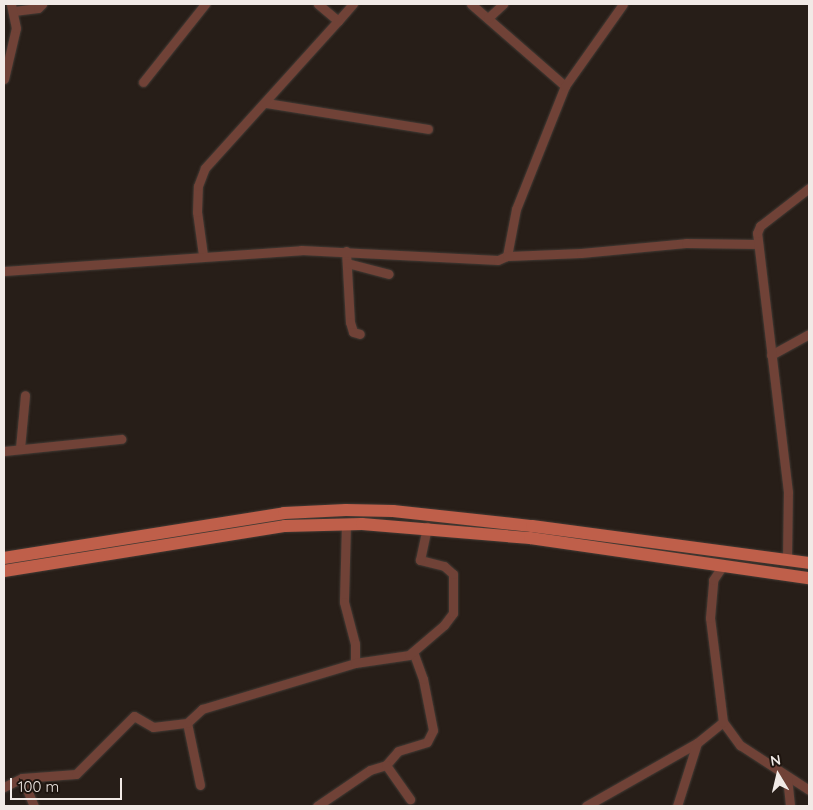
<!DOCTYPE html>
<style>
body{margin:0}
#map{position:relative;width:813px;height:810px;overflow:hidden;background:#271e18;font-family:Quicksand,sans-serif}
div>[style]{position:absolute}
[style*='--x']{left:calc(var(--x)*1px);top:calc(var(--y)*1px);width:calc(var(--w)*1px);rotate:calc(var(--a)*1deg)}
.roads{filter:drop-shadow(0 0 1px #433b35) drop-shadow(0 0 1px #433b35)}
.street>*{height:9px;margin:-4.5px;padding:0 4.5px;transform-origin:4.5px;border-radius:4.5px;background:#704237}
.primary>*{height:12px;margin:-6px;padding:0 6px;transform-origin:6px;border-radius:6px;background:#bf5f4a}
span{translate:-50% -50%;white-space:nowrap;text-align:center;line-height:1.15;-webkit-text-stroke:5px #1e150f;paint-order:stroke}
.frame{position:absolute;inset:0;border:5px solid #f1eae6;pointer-events:none}
.north{position:absolute;left:753px;top:750px;width:50px;height:50px;-webkit-text-stroke:4px #1e150f;paint-order:stroke;rotate:351deg;font-size:14px;font-weight:700;line-height:20px;text-align:center;color:#f1eae6}
.north::after{content:'';display:block;margin:auto;width:18px;height:22px;background:#f1eae6;clip-path:polygon(50% 0,100% 100%,50% 72%,0 100%)}
.scale{position:absolute;left:10px;top:778px;width:112px;height:22px;box-sizing:border-box;border:2px solid #f1eae6;border-top:0;padding-left:6px;font-size:15px;line-height:18px;white-space:nowrap;color:#f1eae6;-webkit-text-stroke:4px #1e150f;paint-order:stroke}
</style>
<div id="map">
<div class="roads">
<div class="street">
<i style="--x:318;--y:4;--w:26;--a:40"></i>
<i style="--x:338;--y:21;--w:23;--a:-49"></i>
<i style="--x:471;--y:4;--w:125;--a:41.1"></i>
<i style="--x:565;--y:86;--w:132;--a:111.7"></i>
<i style="--x:516;--y:209;--w:48;--a:100.8"></i>
<i style="--x:14;--y:11;--w:24;--a:-7"></i>
<i style="--x:38;--y:8;--w:6;--a:-45"></i>
<i style="--x:488;--y:18;--w:21;--a:-43"></i>
<i style="--x:4;--y:79;--w:52;--a:-76.8"></i>
<i style="--x:16;--y:28;--w:25;--a:-102"></i>
<i style="--x:143;--y:82;--w:100;--a:-51.5"></i>
<i style="--x:565;--y:86;--w:100;--a:-54.7"></i>
<i style="--x:266;--y:103;--w:164;--a:9.1"></i>
<i style="--x:346;--y:251;--w:71;--a:86.8"></i>
<i style="--x:350;--y:322;--w:10;--a:73"></i>
<i style="--x:353;--y:332;--w:7;--a:16"></i>
<i style="--x:203;--y:255;--w:43;--a:-97.9"></i>
<i style="--x:197;--y:212;--w:26;--a:-88"></i>
<i style="--x:198;--y:186;--w:19;--a:-69"></i>
<i style="--x:205;--y:168;--w:198;--a:-47.9"></i>
<i style="--x:347;--y:263;--w:43;--a:14.7"></i>
<i style="--x:4;--y:271;--w:298;--a:-4"></i>
<i style="--x:301;--y:250;--w:197;--a:2.9"></i>
<i style="--x:498;--y:260;--w:10;--a:-24"></i>
<i style="--x:507;--y:256;--w:74;--a:-2.3"></i>
<i style="--x:581;--y:253;--w:105;--a:-5.4"></i>
<i style="--x:686;--y:243;--w:72;--a:0.8"></i>
<i style="--x:771;--y:355;--w:43;--a:-28.9"></i>
<i style="--x:20;--y:448;--w:53;--a:-84.6"></i>
<i style="--x:4;--y:451;--w:118;--a:-5.9"></i>
<i style="--x:346;--y:524;--w:78;--a:91.5"></i>
<i style="--x:344;--y:602;--w:43;--a:75.3"></i>
<i style="--x:355;--y:644;--w:19;--a:90"></i>
<i style="--x:787;--y:560;--w:68;--a:-89.2"></i>
<i style="--x:788;--y:492;--w:261;--a:-96.8"></i>
<i style="--x:757;--y:233;--w:8;--a:-67"></i>
<i style="--x:760;--y:226;--w:62;--a:-37.8"></i>
<i style="--x:723;--y:722;--w:29;--a:54"></i>
<i style="--x:740;--y:745;--w:82;--a:33.1"></i>
<i style="--x:386;--y:765;--w:18;--a:-49"></i>
<i style="--x:398;--y:751;--w:30;--a:-17"></i>
<i style="--x:427;--y:742;--w:13;--a:-63"></i>
<i style="--x:433;--y:730;--w:52;--a:-101.1"></i>
<i style="--x:423;--y:679;--w:29;--a:-110"></i>
<i style="--x:787;--y:777;--w:29;--a:84"></i>
<i style="--x:22;--y:778;--w:30;--a:67"></i>
<i style="--x:200;--y:785;--w:63;--a:-101.8"></i>
<i style="--x:187;--y:723;--w:21;--a:-43"></i>
<i style="--x:202;--y:709;--w:160;--a:-16.7"></i>
<i style="--x:355;--y:663;--w:55;--a:-8.4"></i>
<i style="--x:409;--y:655;--w:46;--a:-40.6"></i>
<i style="--x:444;--y:625;--w:15;--a:-53"></i>
<i style="--x:453;--y:613;--w:39;--a:-90"></i>
<i style="--x:453;--y:574;--w:12;--a:-138"></i>
<i style="--x:444;--y:566;--w:25;--a:-166"></i>
<i style="--x:420;--y:560;--w:34;--a:-78"></i>
<i style="--x:4;--y:787;--w:20;--a:-27"></i>
<i style="--x:22;--y:778;--w:54;--a:-4.2"></i>
<i style="--x:76;--y:774;--w:82;--a:-45"></i>
<i style="--x:134;--y:716;--w:22;--a:30"></i>
<i style="--x:153;--y:727;--w:34;--a:-7"></i>
<i style="--x:317;--y:806;--w:64;--a:-34.2"></i>
<i style="--x:370;--y:770;--w:17;--a:-17"></i>
<i style="--x:386;--y:765;--w:42;--a:54.8"></i>
<i style="--x:586;--y:806;--w:128;--a:-29.6"></i>
<i style="--x:697;--y:743;--w:33;--a:-39"></i>
<i style="--x:723;--y:722;--w:105;--a:-97.1"></i>
<i style="--x:710;--y:618;--w:38;--a:-85"></i>
<i style="--x:713;--y:580;--w:14;--a:-56"></i>
<i style="--x:677;--y:806;--w:66;--a:-72.4"></i>
</div>
<div class="primary">
<i style="--x:4;--y:558;--w:284;--a:-9.1"></i>
<i style="--x:284;--y:513;--w:62;--a:-2.8"></i>
<i style="--x:346;--y:510;--w:47;--a:1.2"></i>
<i style="--x:393;--y:511;--w:140;--a:6.2"></i>
<i style="--x:532;--y:526;--w:279;--a:7.6"></i>
<i style="--x:4;--y:571;--w:285;--a:-9.1"></i>
<i style="--x:285;--y:526;--w:77;--a:-1.5"></i>
<i style="--x:362;--y:524;--w:169;--a:4.8"></i>
<i style="--x:530;--y:538;--w:282;--a:8.2"></i>
</div>
</div>
<div class="frame"></div>
<div class="north">N</div>
<div class="scale">100 m</div>
</div>
